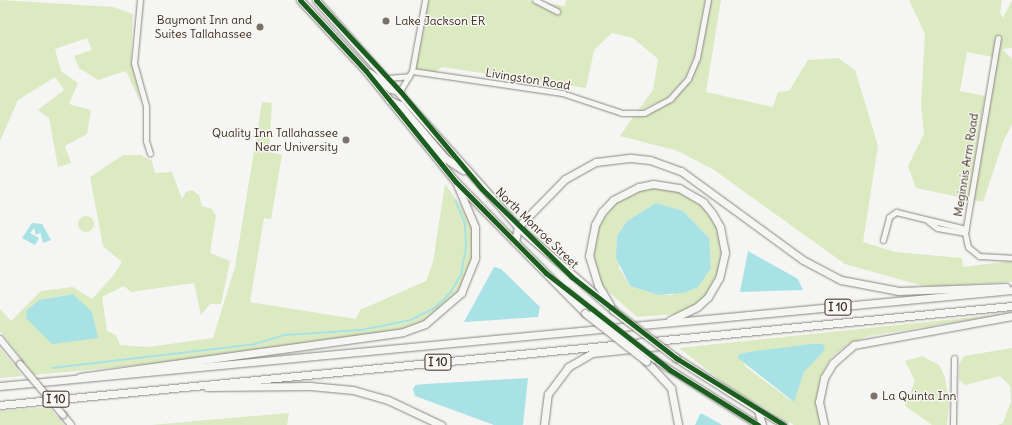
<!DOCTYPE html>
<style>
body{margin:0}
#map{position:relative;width:1012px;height:425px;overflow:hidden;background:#f5f5f3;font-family:Delius,sans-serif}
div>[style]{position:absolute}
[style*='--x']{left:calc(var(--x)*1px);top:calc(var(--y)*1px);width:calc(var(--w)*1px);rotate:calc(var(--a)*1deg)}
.green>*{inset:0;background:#dbeac1}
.round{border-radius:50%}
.water>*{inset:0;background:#a9e2e5}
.stream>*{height:1.5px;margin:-0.75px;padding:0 0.75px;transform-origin:0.75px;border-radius:0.75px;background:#a9e2e5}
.roads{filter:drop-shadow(0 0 1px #8a8683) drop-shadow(0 0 1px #8a8683)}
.minor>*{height:5px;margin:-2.5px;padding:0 2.5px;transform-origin:2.5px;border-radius:2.5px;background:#f5f5f3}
.major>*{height:6px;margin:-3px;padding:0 3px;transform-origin:3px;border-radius:3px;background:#f5f5f3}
.highway>*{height:7px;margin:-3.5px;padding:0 3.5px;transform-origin:3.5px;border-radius:3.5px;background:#f5f5f3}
.bridges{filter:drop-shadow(0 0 1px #8a8683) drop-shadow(0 0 1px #8a8683)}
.major-bridge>*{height:6px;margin:-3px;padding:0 3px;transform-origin:3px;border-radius:3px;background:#f5f5f3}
.highway-bridge>*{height:7px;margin:-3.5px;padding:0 3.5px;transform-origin:3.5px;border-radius:3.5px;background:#f5f5f3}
.cycleway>*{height:5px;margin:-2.5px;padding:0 2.5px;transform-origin:2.5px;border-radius:2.5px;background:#1b5e20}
.dots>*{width:11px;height:11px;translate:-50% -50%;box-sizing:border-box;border:2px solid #f6f6f2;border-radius:50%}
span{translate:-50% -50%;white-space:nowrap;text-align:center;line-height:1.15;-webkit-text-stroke:3px #f6f6f2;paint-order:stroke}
.shield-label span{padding:1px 3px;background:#f6f6f2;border:1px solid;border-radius:3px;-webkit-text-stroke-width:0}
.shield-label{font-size:11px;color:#3b2a1e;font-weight:700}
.poi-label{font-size:12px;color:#3b2a1e}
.right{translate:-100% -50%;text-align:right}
.left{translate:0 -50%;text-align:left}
.street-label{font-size:12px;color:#3b2a1e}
</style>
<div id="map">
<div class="green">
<i style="clip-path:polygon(0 0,113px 7px,133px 14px,131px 58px,140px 102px,126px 71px,98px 80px,79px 68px,74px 56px,92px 50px,87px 38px,55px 49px,61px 71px,78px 83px,69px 104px,91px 110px,87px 134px,65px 146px,71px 163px,58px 167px,49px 118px,38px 110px,64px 90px,55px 77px,18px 100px,0 141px)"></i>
<i style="clip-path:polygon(427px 0,528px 0,558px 14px,559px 9px,545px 3px,565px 6px,566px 0,705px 0,694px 58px,686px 77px,669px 97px,637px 112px,653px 90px,658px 59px,633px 38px,612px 33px,594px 50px,586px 88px,442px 67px,435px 72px,415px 69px)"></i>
<i style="clip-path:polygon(710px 0,721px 0,706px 92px,773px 107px,778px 92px,789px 91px,808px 60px,838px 58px,855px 70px,878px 146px,863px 242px,895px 252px,962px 258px,963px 267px,1012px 261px,1012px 282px,927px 287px,845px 264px,714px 170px,678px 151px,620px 136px,633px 117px,665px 106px,690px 80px,699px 59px)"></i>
<i style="clip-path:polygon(909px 0,1002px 0,1000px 13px,1003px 18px,1012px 0,1012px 48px,1002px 49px,1012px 59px,1012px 124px,1003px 142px,983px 202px,974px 200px,997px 58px,967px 52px,960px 91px,985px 96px,969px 199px,916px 188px,908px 166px,924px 134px,921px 103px,925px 34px)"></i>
<i style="clip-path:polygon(evenodd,262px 102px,272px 103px,269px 152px,282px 155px,271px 219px,264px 218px,250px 302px,356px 319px,360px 310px,426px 281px,433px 262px,445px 184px,471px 220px,474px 251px,463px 286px,444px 310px,411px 328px,185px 361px,34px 375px,0 331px,0 309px,11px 321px,41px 291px,73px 287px,92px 299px,113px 276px,122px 262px,103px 246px,90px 177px,123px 155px,141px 155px,152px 161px,155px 173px,172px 172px,182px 199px,186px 192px,192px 190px,199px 195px,202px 206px,212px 209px,216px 216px,210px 253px,230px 261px,221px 304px,210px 304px,201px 315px,194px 283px,131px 292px,124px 286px,102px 297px,107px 331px,116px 335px,120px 345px,148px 347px,213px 338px,235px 267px,262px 102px,72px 294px,81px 302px,92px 312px,49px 298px,72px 294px)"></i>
<i style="clip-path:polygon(evenodd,659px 187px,682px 193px,705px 208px,717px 226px,722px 252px,720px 270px,707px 294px,695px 305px,678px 314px,637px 317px,601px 285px,593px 250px,598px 227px,615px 204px,642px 189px,659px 187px,656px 203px,683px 211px,709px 238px,673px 295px,658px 295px,630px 286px,619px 268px,617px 236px,627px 221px,656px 203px)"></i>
<i class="round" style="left:78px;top:216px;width:16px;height:16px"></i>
<i style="clip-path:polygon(evenodd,1012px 313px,869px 336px,848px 344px,832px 357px,820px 377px,816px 405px,821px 425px,794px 425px,732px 389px,679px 348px,1012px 313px,811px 344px,818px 356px,804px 372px,793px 402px,746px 367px,739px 354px,811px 344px)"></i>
<i style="clip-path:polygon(0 348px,13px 364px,22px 376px,0 378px)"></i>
<i style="clip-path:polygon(1012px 348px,1012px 425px,998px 425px,1003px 423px,1011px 401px,1010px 386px,1000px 376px,965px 385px,959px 380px,959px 364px,964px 356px)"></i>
<i style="clip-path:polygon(922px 356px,939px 365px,945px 377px,949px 405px,947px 425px,932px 425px,905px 406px,915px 381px,905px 361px)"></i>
<i style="clip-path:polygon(49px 407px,64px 425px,0 425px,0 411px)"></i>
<i style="clip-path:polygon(289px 413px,287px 425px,151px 425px)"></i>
</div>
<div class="water">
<i style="clip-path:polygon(656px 203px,683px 211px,709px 238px,711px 268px,698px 287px,683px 293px,658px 295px,630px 286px,616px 258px,617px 236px,627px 221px)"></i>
<i style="clip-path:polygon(32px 223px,42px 224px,51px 240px,43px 243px,39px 228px,40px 233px,36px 235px,34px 228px,30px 233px,39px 238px,35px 245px,22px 238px)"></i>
<i style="clip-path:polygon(748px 251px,798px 279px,803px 290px,740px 292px)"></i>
<i style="clip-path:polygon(494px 267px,501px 269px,540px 307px,538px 317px,464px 322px)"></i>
<i style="clip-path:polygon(73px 294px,92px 312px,98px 338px,52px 344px,26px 318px,27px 310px,39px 300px)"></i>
<i style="clip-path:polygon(811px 344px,823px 344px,825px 350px,804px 372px,794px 402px,738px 358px,739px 354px,755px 351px)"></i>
<i style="clip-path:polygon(528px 378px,523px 425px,494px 425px,415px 396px,413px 389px,415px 385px,426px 384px)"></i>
<i style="clip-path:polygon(700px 414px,703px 414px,722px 425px,695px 425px)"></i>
</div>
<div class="stream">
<i style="--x:52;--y:368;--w:204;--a:-6.7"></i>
<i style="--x:255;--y:344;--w:31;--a:-17"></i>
<i style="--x:285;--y:335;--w:76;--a:-3.8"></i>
<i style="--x:361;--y:330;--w:51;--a:-11.3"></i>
<i style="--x:411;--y:320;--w:27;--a:-27"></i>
<i style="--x:435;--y:308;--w:23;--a:-45"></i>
<i style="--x:451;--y:292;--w:20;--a:-60"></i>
<i style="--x:461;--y:275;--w:29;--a:-80"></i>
<i style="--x:466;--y:246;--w:22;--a:-93"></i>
<i style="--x:465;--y:224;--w:24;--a:-112"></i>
</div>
<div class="roads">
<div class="minor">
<i style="--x:140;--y:0;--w:63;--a:95.4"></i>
<i style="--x:134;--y:63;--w:45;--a:74.4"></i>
<i style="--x:146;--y:106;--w:35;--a:90"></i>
<i style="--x:146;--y:141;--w:13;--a:72"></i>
<i style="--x:535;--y:0;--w:25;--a:27"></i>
<i style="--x:998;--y:38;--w:198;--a:99.6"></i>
<i style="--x:965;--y:233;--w:14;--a:78"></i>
<i style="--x:968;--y:247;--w:14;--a:39"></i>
<i style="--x:979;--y:256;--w:33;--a:3"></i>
<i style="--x:412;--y:71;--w:152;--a:8.3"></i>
<i style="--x:562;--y:93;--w:63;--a:18.4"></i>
<i style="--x:622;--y:113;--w:22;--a:0"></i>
<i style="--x:644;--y:113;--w:30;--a:-28"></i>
<i style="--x:670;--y:99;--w:27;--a:-48"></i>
<i style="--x:688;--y:79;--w:23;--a:-67"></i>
<i style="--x:697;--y:58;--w:59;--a:-79.3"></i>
<i style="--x:388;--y:78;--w:21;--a:-5"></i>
<i style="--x:400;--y:91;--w:23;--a:-59"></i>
<i style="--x:412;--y:71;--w:72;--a:-79.6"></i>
<i style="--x:928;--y:221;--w:11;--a:38"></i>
<i style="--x:937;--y:228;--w:28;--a:10"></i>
<i style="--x:883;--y:240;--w:24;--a:-75"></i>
<i style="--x:889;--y:217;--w:9;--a:-36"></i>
<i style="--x:896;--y:212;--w:72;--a:13.7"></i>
<i style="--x:953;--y:425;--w:67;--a:-89.1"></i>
</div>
<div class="major">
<i style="--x:567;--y:291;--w:33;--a:39"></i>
<i style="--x:0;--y:339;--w:32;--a:51"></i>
<i style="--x:655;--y:360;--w:122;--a:32.3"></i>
<i style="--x:758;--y:410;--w:30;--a:30"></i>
<i style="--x:63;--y:415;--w:13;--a:51"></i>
</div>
<div class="highway">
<i style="--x:300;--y:0;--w:97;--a:47.1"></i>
<i style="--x:366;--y:71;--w:143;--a:51"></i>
<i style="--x:456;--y:182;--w:184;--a:45.4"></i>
<i style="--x:316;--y:0;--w:304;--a:48.3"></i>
<i style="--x:518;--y:227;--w:126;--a:41.1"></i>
<i style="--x:370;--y:73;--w:26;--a:37"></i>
<i style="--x:391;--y:89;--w:9;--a:13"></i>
<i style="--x:389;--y:100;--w:12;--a:24"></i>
<i style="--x:400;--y:105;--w:70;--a:49.7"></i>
<i style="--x:445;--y:158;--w:22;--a:34"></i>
<i style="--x:515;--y:242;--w:15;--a:-79"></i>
<i style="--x:518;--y:227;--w:67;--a:-45.6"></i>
<i style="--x:565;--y:179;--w:35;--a:-29"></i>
<i style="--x:596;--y:162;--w:35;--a:-7"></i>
<i style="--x:631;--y:158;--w:19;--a:6"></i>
<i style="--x:650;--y:160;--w:33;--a:20"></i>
<i style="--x:681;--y:171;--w:151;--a:36.1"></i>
<i style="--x:803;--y:260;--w:43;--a:27.8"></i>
<i style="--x:841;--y:280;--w:59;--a:10.7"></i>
<i style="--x:899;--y:291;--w:107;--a:-2.1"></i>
<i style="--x:610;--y:305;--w:23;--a:-121"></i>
<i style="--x:598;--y:285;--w:30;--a:-107"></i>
<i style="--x:589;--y:256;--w:32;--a:-79"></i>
<i style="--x:595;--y:225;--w:15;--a:-62"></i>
<i style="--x:602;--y:212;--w:16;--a:-47"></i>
<i style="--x:613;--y:200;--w:29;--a:-27"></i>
<i style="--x:639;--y:187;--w:14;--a:-12"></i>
<i style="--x:653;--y:184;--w:26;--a:9"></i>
<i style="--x:679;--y:188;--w:28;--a:30"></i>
<i style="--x:703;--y:202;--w:14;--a:51"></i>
<i style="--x:712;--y:213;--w:16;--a:60"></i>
<i style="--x:720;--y:227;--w:26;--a:79"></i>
<i style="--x:725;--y:253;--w:26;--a:103"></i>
<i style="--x:719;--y:278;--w:22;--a:120"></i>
<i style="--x:708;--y:297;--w:15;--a:138"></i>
<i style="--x:697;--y:307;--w:30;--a:154"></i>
<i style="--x:676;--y:358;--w:97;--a:32.4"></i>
<i style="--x:758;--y:410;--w:16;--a:75"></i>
<i style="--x:646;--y:361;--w:37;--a:47"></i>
<i style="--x:671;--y:388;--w:38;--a:79"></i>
<i style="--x:80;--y:377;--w:326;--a:-7.9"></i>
<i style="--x:403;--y:332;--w:23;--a:-20"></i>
<i style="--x:425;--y:324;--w:48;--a:-40.7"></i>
<i style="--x:461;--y:293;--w:38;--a:-68"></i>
<i style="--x:475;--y:258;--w:31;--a:-90"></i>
<i style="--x:475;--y:227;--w:49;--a:-112.9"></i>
<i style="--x:0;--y:386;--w:1017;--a:-5.42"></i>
<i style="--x:207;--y:387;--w:103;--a:-0.6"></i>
<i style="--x:310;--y:386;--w:43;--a:5.3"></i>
<i style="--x:353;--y:390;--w:36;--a:16"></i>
<i style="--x:388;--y:400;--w:59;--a:25.3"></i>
<i style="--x:0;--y:405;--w:1017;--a:-5.59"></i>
<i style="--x:544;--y:425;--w:31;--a:-83"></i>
<i style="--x:548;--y:394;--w:34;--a:-53"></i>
<i style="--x:568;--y:367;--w:28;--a:-30"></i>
<i style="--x:592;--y:353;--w:68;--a:-5.9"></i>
<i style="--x:824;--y:425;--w:24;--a:-102"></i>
<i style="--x:819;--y:402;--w:25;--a:-78"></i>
<i style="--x:824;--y:378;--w:17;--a:-59"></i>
<i style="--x:833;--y:363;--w:28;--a:-41"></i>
<i style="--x:854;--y:345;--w:161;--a:-10.4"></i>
</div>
</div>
<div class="bridges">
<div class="major-bridge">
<i style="--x:593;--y:312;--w:78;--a:37.7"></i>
<i style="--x:20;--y:364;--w:67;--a:49.9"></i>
</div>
<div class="highway-bridge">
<i style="--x:613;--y:310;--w:79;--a:37.3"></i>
<i style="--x:585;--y:313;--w:78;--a:38.2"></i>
</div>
</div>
<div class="cycleway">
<i style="--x:300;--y:0;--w:97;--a:47.1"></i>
<i style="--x:366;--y:71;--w:143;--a:51"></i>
<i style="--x:456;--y:182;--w:128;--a:45.3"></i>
<i style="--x:546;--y:273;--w:157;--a:38"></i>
<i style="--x:670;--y:370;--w:104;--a:32"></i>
<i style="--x:316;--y:0;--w:124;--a:47.3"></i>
<i style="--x:400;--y:91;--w:128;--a:50.1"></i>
<i style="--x:482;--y:189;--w:126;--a:44.4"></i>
<i style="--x:572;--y:277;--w:132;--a:37.9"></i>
<i style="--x:676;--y:358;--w:127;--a:31.8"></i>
</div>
<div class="dots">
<i style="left:386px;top:21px;background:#7c7169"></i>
<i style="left:260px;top:27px;background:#7c7169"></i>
<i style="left:346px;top:140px;background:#7c7169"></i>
<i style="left:874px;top:396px;background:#7c7169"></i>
</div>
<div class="shield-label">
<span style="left:838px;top:307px">I 10</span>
<span style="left:438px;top:362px">I 10</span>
<span style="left:56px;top:399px">I 10</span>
</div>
<div class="poi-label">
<span class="right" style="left:252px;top:27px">Baymont Inn and<br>Suites Tallahassee</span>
<span class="left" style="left:395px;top:21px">Lake Jackson ER</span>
<span class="right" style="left:338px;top:140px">Quality Inn Tallahassee<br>Near University</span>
<span class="left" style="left:882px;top:396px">La Quinta Inn</span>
</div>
<div class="street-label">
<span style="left:528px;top:79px;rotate:9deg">Livingston Road</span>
<span style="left:966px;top:165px;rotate:-81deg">Meginnis Arm Road</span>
<span style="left:537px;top:228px;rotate:44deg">North Monroe Street</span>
</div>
</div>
